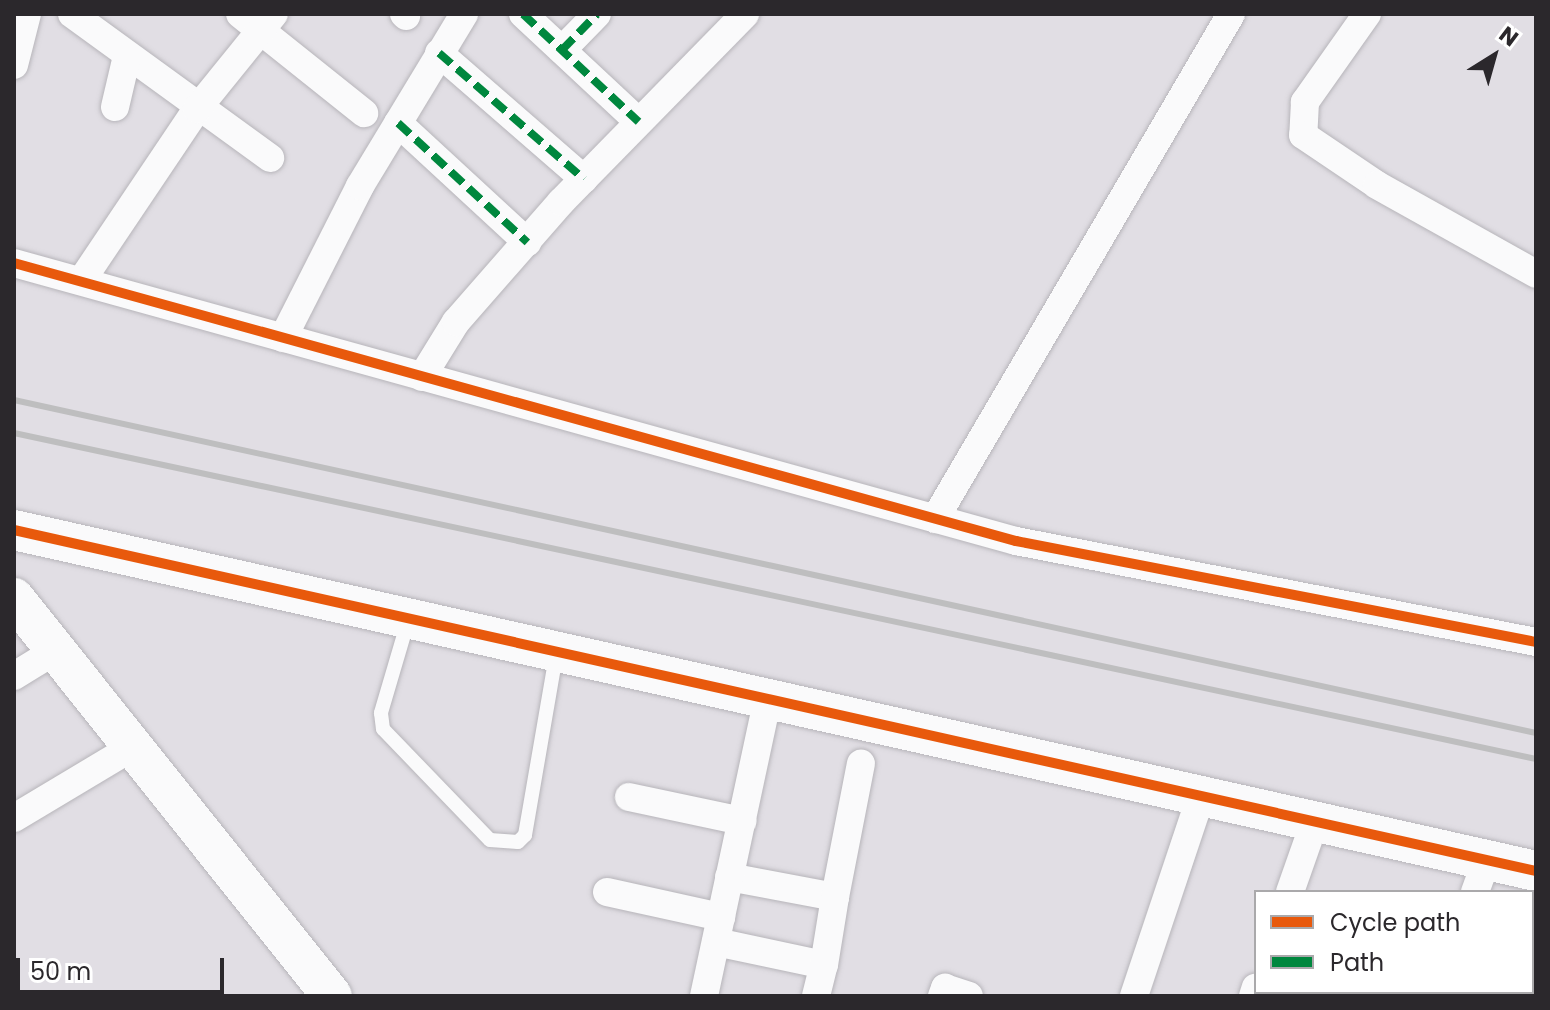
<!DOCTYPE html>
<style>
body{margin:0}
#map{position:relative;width:1550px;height:1010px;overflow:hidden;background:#e1dee4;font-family:Poppins,sans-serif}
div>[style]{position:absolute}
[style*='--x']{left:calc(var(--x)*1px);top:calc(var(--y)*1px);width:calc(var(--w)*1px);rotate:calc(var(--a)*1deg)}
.roads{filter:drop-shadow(0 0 2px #b7b5ba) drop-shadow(0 0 2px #b7b5ba)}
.lane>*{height:14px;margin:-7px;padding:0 7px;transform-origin:7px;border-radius:7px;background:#fafafb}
.street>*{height:28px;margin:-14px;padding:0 14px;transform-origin:14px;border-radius:14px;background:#fafafb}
.secondary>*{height:40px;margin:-20px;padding:0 20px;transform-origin:20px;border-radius:20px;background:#fafafb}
.rail>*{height:6px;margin:-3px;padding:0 3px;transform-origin:3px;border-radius:3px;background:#bebebf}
.quiet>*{height:8px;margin-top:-4px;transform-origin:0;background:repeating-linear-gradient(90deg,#00873e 0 16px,transparent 0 24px)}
.cycleway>*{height:10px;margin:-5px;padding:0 5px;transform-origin:5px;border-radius:5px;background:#e8590c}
span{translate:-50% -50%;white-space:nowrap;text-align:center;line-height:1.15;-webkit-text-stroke:8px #fff;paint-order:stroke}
.frame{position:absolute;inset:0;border:16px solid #2b282c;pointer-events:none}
.legend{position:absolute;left:1254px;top:890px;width:280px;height:104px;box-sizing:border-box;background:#fff;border:2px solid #aaa9ab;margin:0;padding:10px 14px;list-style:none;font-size:24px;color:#2b282c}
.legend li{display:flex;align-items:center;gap:16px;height:40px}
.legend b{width:40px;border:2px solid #aaa9ab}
.north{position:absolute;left:1454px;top:16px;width:80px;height:80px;-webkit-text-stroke:6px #fff;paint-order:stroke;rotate:37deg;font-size:22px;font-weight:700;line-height:32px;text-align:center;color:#2b282c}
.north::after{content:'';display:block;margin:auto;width:28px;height:36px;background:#2b282c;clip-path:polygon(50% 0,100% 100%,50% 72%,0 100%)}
.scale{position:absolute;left:16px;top:958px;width:208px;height:36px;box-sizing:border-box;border:4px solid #2b282c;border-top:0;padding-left:10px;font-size:24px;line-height:28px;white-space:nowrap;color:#2b282c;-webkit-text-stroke:6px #fff;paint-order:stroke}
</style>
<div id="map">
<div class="roads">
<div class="lane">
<i style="--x:408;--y:621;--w:96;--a:106.4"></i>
<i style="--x:381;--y:713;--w:16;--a:83"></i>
<i style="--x:383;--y:729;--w:154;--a:46.1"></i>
<i style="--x:490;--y:840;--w:28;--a:4"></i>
<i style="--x:518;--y:842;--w:10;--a:-45"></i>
<i style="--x:525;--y:835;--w:183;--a:-80.2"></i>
</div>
<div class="street">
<i style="--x:72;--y:14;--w:245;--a:36"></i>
<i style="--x:240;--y:14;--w:159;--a:38.6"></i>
<i style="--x:404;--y:14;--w:3;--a:45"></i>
<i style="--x:523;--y:14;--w:158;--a:43"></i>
<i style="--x:1367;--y:14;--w:108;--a:125.2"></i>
<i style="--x:1305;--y:102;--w:33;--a:93"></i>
<i style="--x:1303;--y:135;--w:89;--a:34"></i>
<i style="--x:1377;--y:185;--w:182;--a:29.2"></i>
<i style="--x:562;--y:50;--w:50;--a:-45.8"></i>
<i style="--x:439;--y:53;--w:192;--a:41"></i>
<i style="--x:14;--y:65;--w:53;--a:-75.7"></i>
<i style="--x:115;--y:107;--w:52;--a:-76.8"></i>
<i style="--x:398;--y:123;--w:176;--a:42.7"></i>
<i style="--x:14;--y:263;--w:1040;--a:15.51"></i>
<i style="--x:1016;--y:541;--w:530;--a:10.99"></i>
<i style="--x:82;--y:280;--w:206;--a:-56.1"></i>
<i style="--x:197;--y:109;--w:122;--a:-51"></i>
<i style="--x:283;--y:338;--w:170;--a:-63.1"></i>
<i style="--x:360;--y:186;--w:201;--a:-58.8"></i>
<i style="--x:422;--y:377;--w:65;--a:-58.3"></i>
<i style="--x:456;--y:322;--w:159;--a:-48.8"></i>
<i style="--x:561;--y:202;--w:263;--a:-45.6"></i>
<i style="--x:935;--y:519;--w:585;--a:-59.62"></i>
<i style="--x:14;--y:676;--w:46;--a:-31.6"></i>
<i style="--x:629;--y:797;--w:116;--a:12"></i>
<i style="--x:14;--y:818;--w:136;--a:-30.9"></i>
<i style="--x:729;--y:877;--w:108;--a:10.7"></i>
<i style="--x:835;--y:897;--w:136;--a:-79"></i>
<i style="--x:607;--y:892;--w:117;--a:12.4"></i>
<i style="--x:1290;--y:892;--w:78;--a:-70.6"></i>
<i style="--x:1475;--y:892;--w:35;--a:-70"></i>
<i style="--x:716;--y:942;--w:110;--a:12"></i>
<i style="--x:824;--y:965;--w:69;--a:-80.8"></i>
<i style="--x:704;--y:996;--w:306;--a:-77.9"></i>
<i style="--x:816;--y:996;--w:32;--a:-76"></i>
<i style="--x:942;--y:996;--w:9;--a:-69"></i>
<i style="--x:945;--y:988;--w:25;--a:18"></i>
<i style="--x:1134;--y:996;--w:214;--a:-71.5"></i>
<i style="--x:1253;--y:996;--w:9;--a:-72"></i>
<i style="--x:1435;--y:996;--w:4;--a:-63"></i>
</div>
<div class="secondary">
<i style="--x:14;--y:530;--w:1560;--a:12.63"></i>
<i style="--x:14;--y:598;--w:509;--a:51.38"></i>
</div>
</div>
<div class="rail">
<i style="--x:14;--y:400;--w:1558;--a:12.34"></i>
<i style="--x:14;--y:433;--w:1557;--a:12.09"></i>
</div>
<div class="quiet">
<i style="--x:523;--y:14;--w:158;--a:43"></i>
<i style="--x:562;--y:50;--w:50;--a:-45.8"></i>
<i style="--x:439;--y:53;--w:192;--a:41"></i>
<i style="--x:398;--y:123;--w:176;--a:42.7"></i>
</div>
<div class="cycleway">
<i style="--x:14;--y:263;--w:1040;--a:15.51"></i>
<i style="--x:1016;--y:541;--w:530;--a:10.99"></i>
<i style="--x:14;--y:530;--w:1560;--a:12.63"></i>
</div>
<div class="frame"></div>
<ul class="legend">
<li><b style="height:10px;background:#e8590c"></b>Cycle path</li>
<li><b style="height:10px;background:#00873e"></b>Path</li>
</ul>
<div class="north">N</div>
<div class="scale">50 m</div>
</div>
